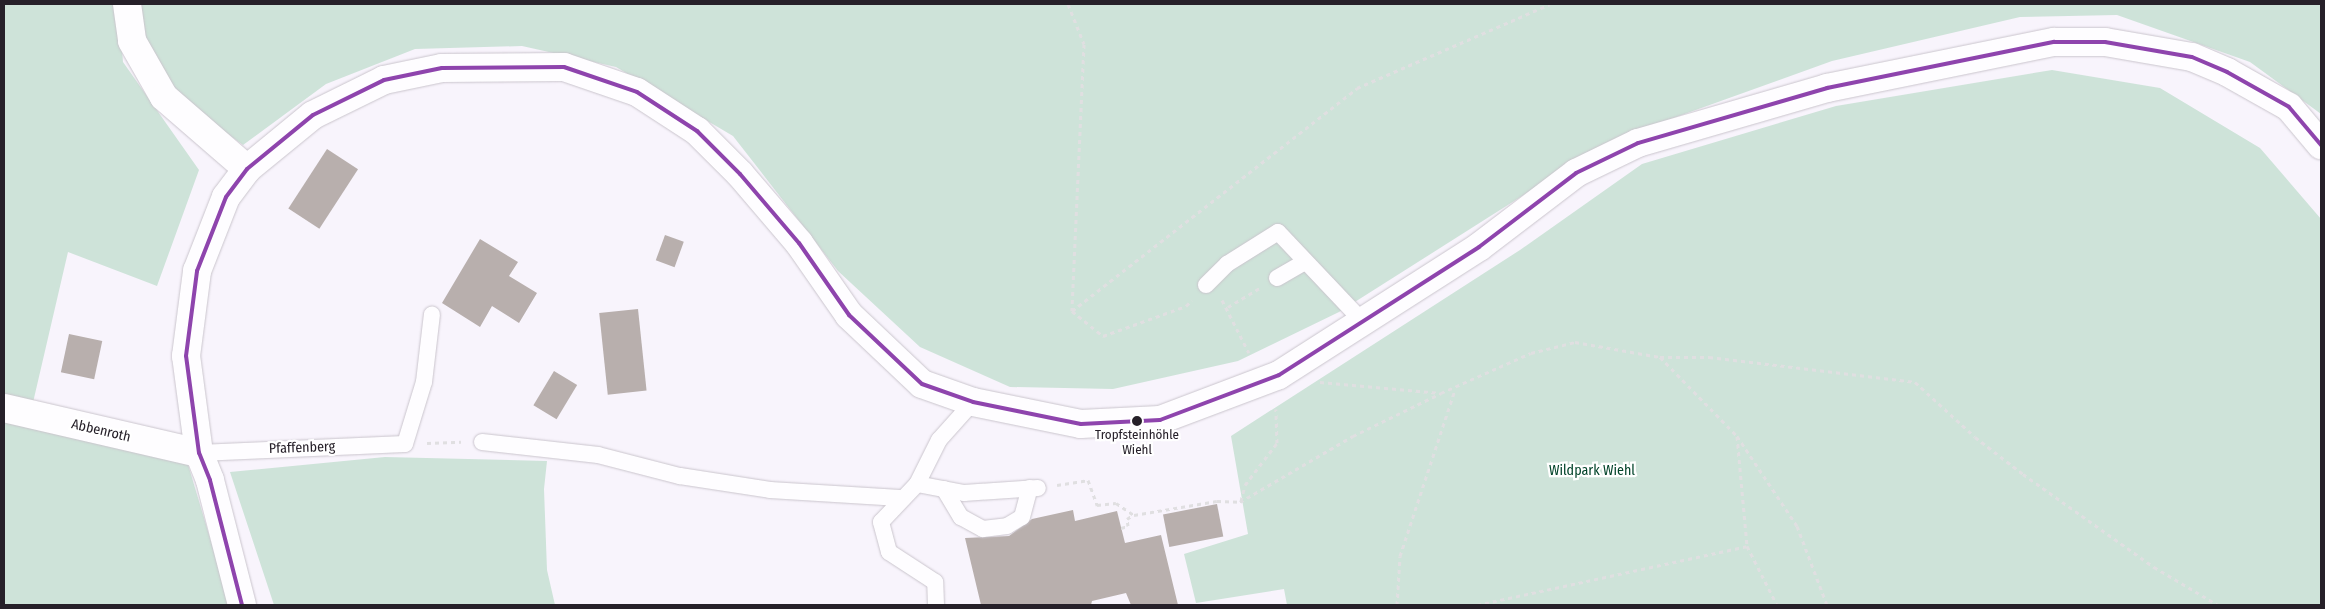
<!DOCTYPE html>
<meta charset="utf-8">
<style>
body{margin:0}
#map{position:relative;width:2325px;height:609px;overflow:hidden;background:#f8f4fc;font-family:"Fira Sans Condensed",sans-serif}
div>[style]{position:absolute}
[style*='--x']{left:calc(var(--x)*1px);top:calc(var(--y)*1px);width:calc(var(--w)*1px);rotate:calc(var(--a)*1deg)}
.green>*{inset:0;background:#cee3d9}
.building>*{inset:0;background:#b8afad;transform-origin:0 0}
.path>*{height:3px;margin-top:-1.5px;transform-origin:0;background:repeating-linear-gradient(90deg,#e0dfe1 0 4px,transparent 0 8px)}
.roads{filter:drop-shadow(0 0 1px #cac5cd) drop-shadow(0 0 1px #cac5cd)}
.service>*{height:16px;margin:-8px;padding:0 8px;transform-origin:8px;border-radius:8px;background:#fefdff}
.minor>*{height:28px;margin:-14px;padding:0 14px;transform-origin:14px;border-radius:14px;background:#fefdff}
.secondary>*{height:28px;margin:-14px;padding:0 14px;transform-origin:14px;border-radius:14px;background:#fefdff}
.bus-1>*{height:4px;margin:-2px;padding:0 2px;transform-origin:2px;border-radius:2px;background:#8e44ad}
.dots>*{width:14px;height:14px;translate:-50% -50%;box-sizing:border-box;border:2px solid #fff;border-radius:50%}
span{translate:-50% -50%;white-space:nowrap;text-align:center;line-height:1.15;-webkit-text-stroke:4.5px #fff;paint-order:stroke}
.bus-label{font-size:13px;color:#262029}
.street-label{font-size:14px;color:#262029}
.park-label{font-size:14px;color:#014329}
.frame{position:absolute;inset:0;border:5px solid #262029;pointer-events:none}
</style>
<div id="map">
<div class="green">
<i style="clip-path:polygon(4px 4px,118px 4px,123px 62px,199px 170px,157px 286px,68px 252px,28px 424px,187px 461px,230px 605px,4px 605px)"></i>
<i style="clip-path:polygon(134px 4px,2321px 4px,2321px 114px,2250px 62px,2117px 15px,2020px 17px,1832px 61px,1640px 130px,1568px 167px,1339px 312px,1238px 361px,1113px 389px,1010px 387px,920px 347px,838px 271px,733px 136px,616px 67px,522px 46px,415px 49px,326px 84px,243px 145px,175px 96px,137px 36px)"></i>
<i style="clip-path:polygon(2052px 70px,2160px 88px,2260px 148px,2321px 219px,2321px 605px,1287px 605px,1284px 589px,1196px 603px,1184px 554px,1248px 534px,1231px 436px,1520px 250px,1642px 164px,1836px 106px)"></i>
<i style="clip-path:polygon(385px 457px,547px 461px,544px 489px,547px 570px,555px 605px,274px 605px,230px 472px)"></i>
</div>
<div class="building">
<i style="left:327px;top:149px;width:37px;height:71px;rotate:33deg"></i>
<i style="left:665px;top:235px;width:20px;height:27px;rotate:20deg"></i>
<i style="clip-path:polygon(480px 239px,518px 262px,509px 276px,537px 293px,519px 323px,492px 306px,480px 327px,442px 303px)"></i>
<i style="left:638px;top:309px;width:82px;height:39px;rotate:84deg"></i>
<i style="left:69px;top:334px;width:34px;height:39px;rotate:12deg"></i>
<i style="left:554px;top:371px;width:27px;height:40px;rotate:31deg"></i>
<i style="left:1217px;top:504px;width:33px;height:55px;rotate:79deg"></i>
<i style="clip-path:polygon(1073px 510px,1075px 521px,1117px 511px,1125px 543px,1161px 535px,1178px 605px,1131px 605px,1126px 593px,1092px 601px,1091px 605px,981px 605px,965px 538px,1009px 536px,1032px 519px)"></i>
</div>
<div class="path">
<i style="--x:1068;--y:4;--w:43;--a:68.2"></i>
<i style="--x:1084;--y:44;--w:267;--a:92.6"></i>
<i style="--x:1072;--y:311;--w:40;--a:39"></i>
<i style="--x:1103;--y:336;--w:88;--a:-19.9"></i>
<i style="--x:1186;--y:306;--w:8;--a:-45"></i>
<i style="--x:1222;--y:300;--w:59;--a:63"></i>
<i style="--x:1228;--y:307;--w:37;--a:-31"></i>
<i style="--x:1072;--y:311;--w:362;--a:-38"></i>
<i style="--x:1357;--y:88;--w:210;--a:-23.5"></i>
<i style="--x:1660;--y:357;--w:49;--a:0"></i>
<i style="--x:1709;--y:357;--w:208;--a:6.9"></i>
<i style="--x:1915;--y:382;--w:81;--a:42.5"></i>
<i style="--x:1975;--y:437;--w:61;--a:37.6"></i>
<i style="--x:2023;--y:474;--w:161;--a:35.4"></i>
<i style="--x:2154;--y:567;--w:74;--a:30.7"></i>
<i style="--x:1320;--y:382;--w:121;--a:5.2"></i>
<i style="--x:1737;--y:436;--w:110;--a:84.8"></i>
<i style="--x:427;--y:443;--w:34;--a:-2"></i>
<i style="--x:1057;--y:485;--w:31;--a:-9"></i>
<i style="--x:1088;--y:480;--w:27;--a:70"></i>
<i style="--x:1097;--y:505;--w:19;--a:-6"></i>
<i style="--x:1116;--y:503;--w:22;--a:34"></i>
<i style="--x:1134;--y:515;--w:84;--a:-9.6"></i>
<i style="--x:1217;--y:501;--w:23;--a:2"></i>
<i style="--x:1240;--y:502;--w:131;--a:-30.3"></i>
<i style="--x:1353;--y:436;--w:98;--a:-26"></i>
<i style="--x:1441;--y:393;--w:98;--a:-24"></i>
<i style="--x:1531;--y:353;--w:45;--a:-14"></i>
<i style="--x:1575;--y:342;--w:86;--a:10"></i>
<i style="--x:1660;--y:357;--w:110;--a:45.7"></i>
<i style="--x:1737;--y:436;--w:108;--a:56.3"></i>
<i style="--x:1797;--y:526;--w:85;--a:69.2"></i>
<i style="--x:1241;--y:501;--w:16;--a:-76"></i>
<i style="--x:1245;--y:485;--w:53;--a:-52.7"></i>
<i style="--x:1277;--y:443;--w:34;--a:-92"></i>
<i style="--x:1121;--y:528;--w:7;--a:-16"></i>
<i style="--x:1128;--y:526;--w:7;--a:-98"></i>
<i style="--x:1127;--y:519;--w:7;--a:-34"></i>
<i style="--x:1397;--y:605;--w:49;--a:-86.5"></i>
<i style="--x:1400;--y:556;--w:175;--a:-71.7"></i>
<i style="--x:1477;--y:605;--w:276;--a:-12.3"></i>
<i style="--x:1747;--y:546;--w:66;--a:63"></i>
</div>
<div class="roads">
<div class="service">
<i style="--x:1277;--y:278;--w:32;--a:-30"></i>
<i style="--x:1206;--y:285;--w:30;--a:-45"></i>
<i style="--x:1227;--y:264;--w:60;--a:-32.1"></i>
<i style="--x:1278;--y:232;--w:124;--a:46.6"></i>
<i style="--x:482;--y:442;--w:117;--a:6.4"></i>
<i style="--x:598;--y:455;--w:85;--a:14.4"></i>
<i style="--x:680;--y:476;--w:91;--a:8.8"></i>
<i style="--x:770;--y:490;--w:130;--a:3.5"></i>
<i style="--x:199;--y:453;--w:206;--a:-2.5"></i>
<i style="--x:405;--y:444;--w:65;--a:-73"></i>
<i style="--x:424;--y:382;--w:68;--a:-83.3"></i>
<i style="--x:917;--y:484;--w:48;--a:10.8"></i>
<i style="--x:964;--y:493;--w:74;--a:-3.9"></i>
<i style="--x:944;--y:489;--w:33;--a:59"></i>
<i style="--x:961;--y:517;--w:25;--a:29"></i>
<i style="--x:983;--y:529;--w:24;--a:-7"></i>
<i style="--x:1007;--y:526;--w:17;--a:-31"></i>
<i style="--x:1022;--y:517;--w:30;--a:-75"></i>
<i style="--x:936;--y:605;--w:23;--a:-92"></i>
<i style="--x:935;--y:582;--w:55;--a:-146.9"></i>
<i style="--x:889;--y:552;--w:31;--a:-105"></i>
<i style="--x:881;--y:522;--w:52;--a:-46.5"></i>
<i style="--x:917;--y:484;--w:49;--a:-63.4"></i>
<i style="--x:939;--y:440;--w:51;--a:-48.2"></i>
</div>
<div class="minor">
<i style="--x:127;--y:4;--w:37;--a:82"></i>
<i style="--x:132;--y:41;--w:64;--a:60.3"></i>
<i style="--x:164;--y:97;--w:110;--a:40.9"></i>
<i style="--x:4;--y:408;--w:200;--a:13"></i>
</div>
<div class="secondary">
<i style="--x:242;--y:605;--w:129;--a:-104.4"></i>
<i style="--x:210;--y:480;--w:29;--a:-112"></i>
<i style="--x:199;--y:453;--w:98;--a:-97.6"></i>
<i style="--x:186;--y:356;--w:86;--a:-82.6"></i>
<i style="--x:197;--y:271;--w:79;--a:-68.6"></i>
<i style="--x:226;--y:197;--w:35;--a:-53"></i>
<i style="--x:247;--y:169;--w:85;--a:-39.3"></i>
<i style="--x:313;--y:115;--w:79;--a:-26.2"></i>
<i style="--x:384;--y:80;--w:59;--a:-11.7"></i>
<i style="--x:442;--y:68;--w:122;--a:-0.5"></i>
<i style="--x:564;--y:67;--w:77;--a:18.9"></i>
<i style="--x:637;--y:92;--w:72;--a:33"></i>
<i style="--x:697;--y:131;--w:61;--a:45"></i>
<i style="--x:740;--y:174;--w:91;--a:49.5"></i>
<i style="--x:799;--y:243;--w:88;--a:55.2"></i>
<i style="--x:849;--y:315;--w:100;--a:43.4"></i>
<i style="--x:922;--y:384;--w:54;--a:19.4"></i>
<i style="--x:973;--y:402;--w:110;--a:11.5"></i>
<i style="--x:1081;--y:424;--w:79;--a:-2.9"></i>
<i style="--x:1160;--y:420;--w:127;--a:-20.7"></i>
<i style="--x:1279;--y:375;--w:237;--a:-32.6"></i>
<i style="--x:1479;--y:247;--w:122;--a:-37.3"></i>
<i style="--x:1576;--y:173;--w:69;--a:-25.8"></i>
<i style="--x:1638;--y:143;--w:197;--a:-16.2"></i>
<i style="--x:1827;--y:88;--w:232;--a:-11.5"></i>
<i style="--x:2054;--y:42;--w:51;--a:0"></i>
<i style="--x:2105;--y:42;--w:88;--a:9.8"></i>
<i style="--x:2192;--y:57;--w:38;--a:23"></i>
<i style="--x:2227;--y:72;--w:71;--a:29.4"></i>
<i style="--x:2289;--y:107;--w:50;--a:49.9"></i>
</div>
</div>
<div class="bus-1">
<i style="--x:242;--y:605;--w:129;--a:-104.4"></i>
<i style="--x:210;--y:480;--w:29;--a:-112"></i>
<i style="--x:199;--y:453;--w:98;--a:-97.6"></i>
<i style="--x:186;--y:356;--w:86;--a:-82.6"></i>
<i style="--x:197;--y:271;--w:79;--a:-68.6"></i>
<i style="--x:226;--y:197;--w:35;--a:-53"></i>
<i style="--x:247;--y:169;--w:85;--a:-39.3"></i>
<i style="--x:313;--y:115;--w:79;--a:-26.2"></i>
<i style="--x:384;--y:80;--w:59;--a:-11.7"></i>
<i style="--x:442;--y:68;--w:122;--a:-0.5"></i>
<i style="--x:564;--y:67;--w:77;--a:18.9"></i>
<i style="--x:637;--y:92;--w:72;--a:33"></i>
<i style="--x:697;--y:131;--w:61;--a:45"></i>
<i style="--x:740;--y:174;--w:91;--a:49.5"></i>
<i style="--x:799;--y:243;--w:88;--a:55.2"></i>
<i style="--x:849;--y:315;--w:100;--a:43.4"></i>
<i style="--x:922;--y:384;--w:54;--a:19.4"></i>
<i style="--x:973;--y:402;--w:110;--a:11.5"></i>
<i style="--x:1081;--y:424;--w:79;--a:-2.9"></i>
<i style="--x:1160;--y:420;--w:127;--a:-20.7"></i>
<i style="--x:1279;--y:375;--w:237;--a:-32.6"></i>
<i style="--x:1479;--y:247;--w:122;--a:-37.3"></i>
<i style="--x:1576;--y:173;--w:69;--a:-25.8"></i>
<i style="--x:1638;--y:143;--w:197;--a:-16.2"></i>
<i style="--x:1827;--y:88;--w:232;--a:-11.5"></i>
<i style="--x:2054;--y:42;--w:51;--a:0"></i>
<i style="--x:2105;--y:42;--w:88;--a:9.8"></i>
<i style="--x:2192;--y:57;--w:38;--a:23"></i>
<i style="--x:2227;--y:72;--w:71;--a:29.4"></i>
<i style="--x:2289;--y:107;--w:50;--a:49.9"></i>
</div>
<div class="dots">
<i style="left:1137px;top:421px;background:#262029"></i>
</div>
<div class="bus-label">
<span style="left:1137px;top:443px">Tropfsteinhöhle<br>Wiehl</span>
</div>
<div class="street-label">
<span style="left:101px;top:431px;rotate:13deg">Abbenroth</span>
<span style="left:302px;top:448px;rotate:-2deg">Pfaffenberg</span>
</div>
<div class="park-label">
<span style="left:1592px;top:471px">Wildpark Wiehl</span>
</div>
<div class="frame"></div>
</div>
